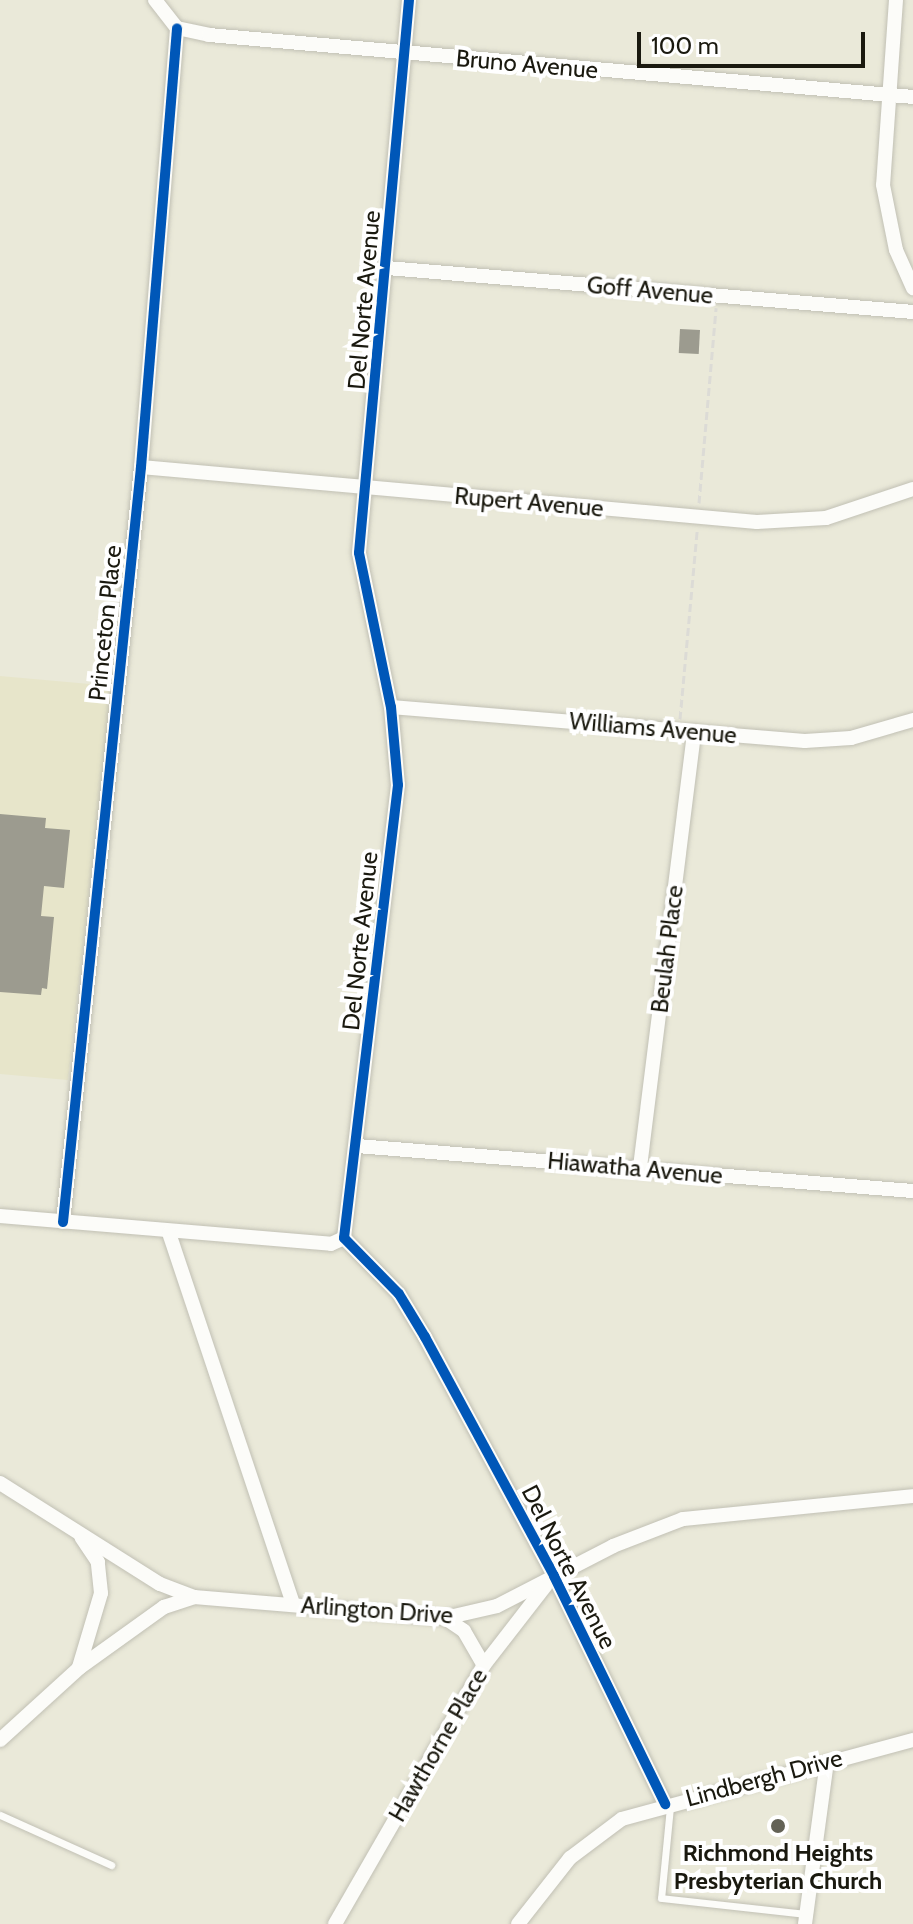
<!DOCTYPE html>
<style>
body{margin:0}
#map{position:relative;width:913px;height:1924px;overflow:hidden;background:#eae9d9;font-family:Cabin,sans-serif}
div>[style]{position:absolute}
[style*='--x']{left:calc(var(--x)*1px);top:calc(var(--y)*1px);width:calc(var(--w)*1px);rotate:calc(var(--a)*1deg)}
.built>*{inset:0;background:#e7e5ca}
.building>*{inset:0;background:#9c9b8f;transform-origin:0 0}
.path>*{height:3px;margin-top:-1.5px;transform-origin:0;background:repeating-linear-gradient(90deg,#dcdbd6 0 8px,transparent 0 12px)}
.roads{filter:drop-shadow(0 0 2px #c1c0b4) drop-shadow(0 0 2px #c1c0b4)}
.service>*{height:7px;margin:-3.5px;padding:0 3.5px;transform-origin:3.5px;border-radius:3.5px;background:#fcfcf9}
.minor>*{height:14px;margin:-7px;padding:0 7px;transform-origin:7px;border-radius:7px;background:#fcfcf9}
.cycleway>*{height:10px;margin:-5px;padding:0 5px;transform-origin:5px;border-radius:5px;background:#0057b8}
.dots>*{width:22px;height:22px;translate:-50% -50%;box-sizing:border-box;border:4px solid #fff;border-radius:50%}
span{translate:-50% -50%;white-space:nowrap;text-align:center;line-height:1.15;-webkit-text-stroke:8px #fff;paint-order:stroke}
.street-label{font-size:24px;color:#1a190f}
.poi-label{font-size:24px;color:#1a190f;font-weight:700}
.scale{position:absolute;left:637px;top:32px;width:228px;height:36px;box-sizing:border-box;border:4px solid #1a190f;border-top:0;padding-left:10px;font-size:24px;line-height:28px;white-space:nowrap;color:#1a190f;-webkit-text-stroke:6px #fff;paint-order:stroke}
</style>
<div id="map">
<div class="built">
<i style="clip-path:polygon(0 676px,112px 686px,68px 1080px,0 1074px)"></i>
</div>
<div class="building">
<i style="left:680px;top:329px;width:20px;height:24px;rotate:3deg"></i>
<i style="clip-path:polygon(0 814px,46px 818px,45px 828px,70px 830px,64px 888px,44px 886px,41px 916px,54px 917px,47px 989px,42px 988px,41px 995px,0 992px)"></i>
</div>
<div class="path">
<i style="--x:699;--y:503;--w:196;--a:-85"></i>
<i style="--x:680;--y:719;--w:189;--a:-84.8"></i>
</div>
<div class="roads">
<div class="service">
<i style="--x:670;--y:1807;--w:91;--a:95.6"></i>
<i style="--x:661;--y:1898;--w:147;--a:6.3"></i>
<i style="--x:0;--y:1815;--w:122;--a:24.2"></i>
</div>
<div class="minor">
<i style="--x:155;--y:0;--w:36;--a:52"></i>
<i style="--x:177;--y:28;--w:33;--a:12"></i>
<i style="--x:209;--y:35;--w:707;--a:5.03"></i>
<i style="--x:409;--y:0;--w:555;--a:95.17"></i>
<i style="--x:359;--y:553;--w:157;--a:78.3"></i>
<i style="--x:391;--y:707;--w:78;--a:84.9"></i>
<i style="--x:398;--y:785;--w:456;--a:96.8"></i>
<i style="--x:344;--y:1238;--w:78;--a:45.5"></i>
<i style="--x:399;--y:1294;--w:50;--a:58.8"></i>
<i style="--x:425;--y:1337;--w:272;--a:61.6"></i>
<i style="--x:554;--y:1576;--w:254;--a:64"></i>
<i style="--x:896;--y:0;--w:185;--a:94"></i>
<i style="--x:883;--y:185;--w:66;--a:78.7"></i>
<i style="--x:896;--y:250;--w:42;--a:65.9"></i>
<i style="--x:387;--y:268;--w:528;--a:4.78"></i>
<i style="--x:141;--y:467;--w:618;--a:5.1"></i>
<i style="--x:757;--y:522;--w:69;--a:-3.3"></i>
<i style="--x:826;--y:518;--w:92;--a:-18.4"></i>
<i style="--x:391;--y:707;--w:415;--a:4.7"></i>
<i style="--x:805;--y:741;--w:46;--a:-3.7"></i>
<i style="--x:851;--y:738;--w:65;--a:-16.2"></i>
<i style="--x:357;--y:1146;--w:558;--a:4.63"></i>
<i style="--x:640;--y:1167;--w:439;--a:-82.9"></i>
<i style="--x:0;--y:1216;--w:332;--a:4.8"></i>
<i style="--x:331;--y:1244;--w:14;--a:-25"></i>
<i style="--x:63;--y:1222;--w:759;--a:-84.1"></i>
<i style="--x:141;--y:467;--w:440;--a:-85.3"></i>
<i style="--x:169;--y:1233;--w:391;--a:71.5"></i>
<i style="--x:0;--y:1483;--w:189;--a:32.3"></i>
<i style="--x:160;--y:1584;--w:36;--a:21"></i>
<i style="--x:194;--y:1597;--w:252;--a:4.8"></i>
<i style="--x:445;--y:1618;--w:53;--a:-13"></i>
<i style="--x:497;--y:1606;--w:131;--a:-27.3"></i>
<i style="--x:613;--y:1546;--w:75;--a:-21.1"></i>
<i style="--x:683;--y:1519;--w:231;--a:-5.7"></i>
<i style="--x:445;--y:1618;--w:23;--a:34"></i>
<i style="--x:464;--y:1631;--w:39;--a:60"></i>
<i style="--x:79;--y:1667;--w:77;--a:-73.4"></i>
<i style="--x:101;--y:1593;--w:31;--a:-96"></i>
<i style="--x:98;--y:1562;--w:30;--a:-124"></i>
<i style="--x:0;--y:1740;--w:107;--a:-42.3"></i>
<i style="--x:79;--y:1668;--w:105;--a:-35.7"></i>
<i style="--x:164;--y:1607;--w:32;--a:-18"></i>
<i style="--x:335;--y:1924;--w:299;--a:-60.1"></i>
<i style="--x:484;--y:1665;--w:101;--a:-52.2"></i>
<i style="--x:518;--y:1924;--w:84;--a:-51.8"></i>
<i style="--x:570;--y:1858;--w:65;--a:-36.9"></i>
<i style="--x:622;--y:1819;--w:302;--a:-15.2"></i>
<i style="--x:805;--y:1924;--w:163;--a:-82.3"></i>
</div>
</div>
<div class="cycleway">
<i style="--x:409;--y:0;--w:555;--a:95.17"></i>
<i style="--x:359;--y:553;--w:157;--a:78.3"></i>
<i style="--x:391;--y:707;--w:78;--a:84.9"></i>
<i style="--x:398;--y:785;--w:456;--a:96.8"></i>
<i style="--x:344;--y:1238;--w:78;--a:45.5"></i>
<i style="--x:399;--y:1294;--w:50;--a:58.8"></i>
<i style="--x:425;--y:1337;--w:272;--a:61.6"></i>
<i style="--x:554;--y:1576;--w:254;--a:64"></i>
<i style="--x:63;--y:1222;--w:759;--a:-84.1"></i>
<i style="--x:141;--y:467;--w:440;--a:-85.3"></i>
</div>
<div class="dots">
<i style="left:778px;top:1826px;background:#636256"></i>
</div>
<div class="street-label">
<span style="left:527px;top:64px;rotate:5deg">Bruno Avenue</span>
<span style="left:650px;top:290px;rotate:5deg">Goff Avenue</span>
<span style="left:364px;top:300px;rotate:-85deg">Del Norte Avenue</span>
<span style="left:529px;top:502px;rotate:5deg">Rupert Avenue</span>
<span style="left:105px;top:623px;rotate:-84deg">Princeton Place</span>
<span style="left:653px;top:728px;rotate:5deg">Williams Avenue</span>
<span style="left:360px;top:941px;rotate:-84deg">Del Norte Avenue</span>
<span style="left:667px;top:949px;rotate:-83deg">Beulah Place</span>
<span style="left:635px;top:1168px;rotate:5deg">Hiawatha Avenue</span>
<span style="left:569px;top:1567px;rotate:63deg">Del Norte Avenue</span>
<span style="left:377px;top:1610px;rotate:4deg">Arlington Drive</span>
<span style="left:438px;top:1745px;rotate:-60deg">Hawthorne Place</span>
<span style="left:764px;top:1778px;rotate:-15deg">Lindbergh Drive</span>
</div>
<div class="poi-label">
<span style="left:778px;top:1867px">Richmond Heights<br>Presbyterian Church</span>
</div>
<div class="scale">100 m</div>
</div>
